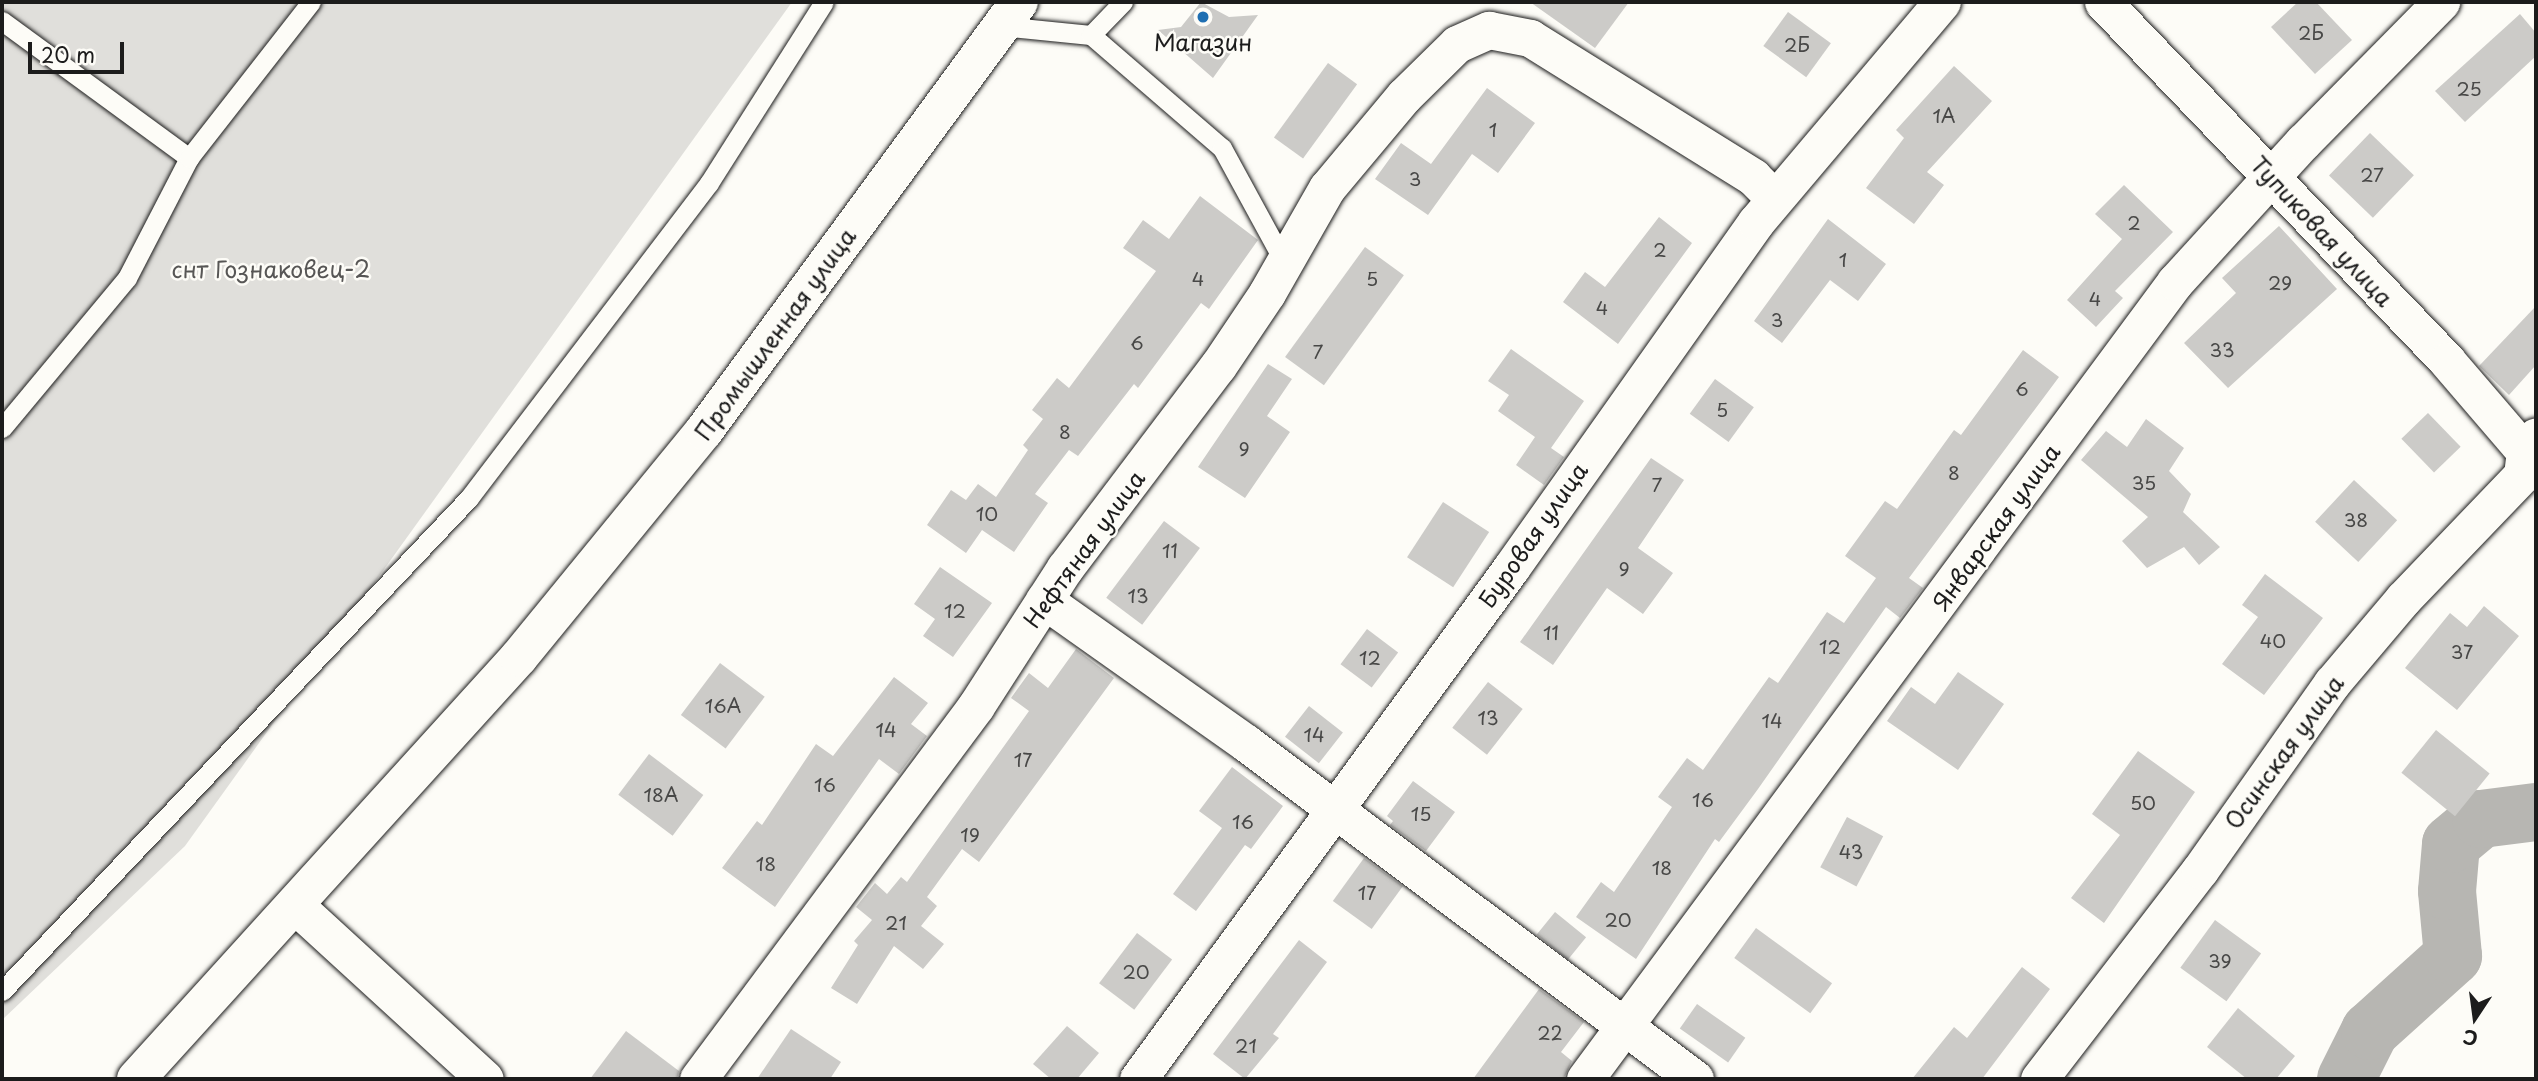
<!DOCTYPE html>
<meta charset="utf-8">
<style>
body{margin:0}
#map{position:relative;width:2538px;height:1081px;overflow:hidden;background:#fdfcf7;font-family:"Playpen Sans",sans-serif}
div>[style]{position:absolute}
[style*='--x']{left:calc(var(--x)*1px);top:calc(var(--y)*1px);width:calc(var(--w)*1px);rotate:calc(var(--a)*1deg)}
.green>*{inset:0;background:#e0dfdb}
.river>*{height:58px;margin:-29px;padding:0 29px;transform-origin:29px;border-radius:29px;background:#b7b6b2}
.building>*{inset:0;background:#cccbc8;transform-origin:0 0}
.roads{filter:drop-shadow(0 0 2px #1c1c1c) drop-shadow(0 0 2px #1c1c1c)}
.service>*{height:19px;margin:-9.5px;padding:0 9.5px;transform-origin:9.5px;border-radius:9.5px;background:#fdfcf7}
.minor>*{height:37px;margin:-18.5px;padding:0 18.5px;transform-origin:18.5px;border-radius:18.5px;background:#fdfcf7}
.secondary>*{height:38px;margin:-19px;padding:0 19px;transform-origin:19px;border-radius:19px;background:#fdfcf7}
.dots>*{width:19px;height:19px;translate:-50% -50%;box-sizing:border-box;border:4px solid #fdfcf7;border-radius:50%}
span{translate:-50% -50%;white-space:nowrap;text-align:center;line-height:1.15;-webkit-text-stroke:5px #fdfcf7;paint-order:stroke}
.number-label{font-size:19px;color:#484847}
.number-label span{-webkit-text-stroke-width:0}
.poi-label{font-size:23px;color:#1c1c1c}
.street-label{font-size:23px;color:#1c1c1c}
.park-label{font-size:23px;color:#575655}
.frame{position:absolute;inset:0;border:4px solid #1c1c1c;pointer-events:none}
.north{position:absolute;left:2440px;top:983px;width:70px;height:70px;-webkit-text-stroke:5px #fdfcf7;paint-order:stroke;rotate:193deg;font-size:19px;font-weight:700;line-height:28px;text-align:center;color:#1c1c1c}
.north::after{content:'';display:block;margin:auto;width:24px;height:32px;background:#1c1c1c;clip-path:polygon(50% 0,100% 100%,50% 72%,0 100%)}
.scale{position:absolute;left:28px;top:42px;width:96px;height:32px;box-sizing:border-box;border:4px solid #1c1c1c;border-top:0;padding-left:9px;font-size:21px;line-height:24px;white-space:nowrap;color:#1c1c1c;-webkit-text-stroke:5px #fdfcf7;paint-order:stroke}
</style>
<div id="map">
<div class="green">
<i style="clip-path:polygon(2px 2px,792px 2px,185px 846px,2px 1020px)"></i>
</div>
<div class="river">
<i style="--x:2346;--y:1079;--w:54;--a:-63.4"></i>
<i style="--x:2370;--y:1031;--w:112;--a:-42.1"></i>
<i style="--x:2453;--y:956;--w:65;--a:-95.3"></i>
<i style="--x:2447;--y:891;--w:47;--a:-85.1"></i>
<i style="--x:2451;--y:844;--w:39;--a:-40"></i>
<i style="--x:2481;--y:819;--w:55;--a:-7.3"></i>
</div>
<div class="building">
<i style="clip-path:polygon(1201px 2px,1229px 17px,1258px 15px,1213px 78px,1158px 30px,1181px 27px)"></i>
<i style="clip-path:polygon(1530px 2px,1629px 2px,1595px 48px)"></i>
<i style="clip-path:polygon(2298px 2px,2316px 2px,2352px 40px,2315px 74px,2271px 27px)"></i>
<i style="left:1788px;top:12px;width:53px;height:42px;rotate:36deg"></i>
<i style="clip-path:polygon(2520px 14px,2536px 33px,2536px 56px,2465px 122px,2435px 91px)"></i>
<i style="left:1328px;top:63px;width:36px;height:92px;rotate:36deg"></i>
<i style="clip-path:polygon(1954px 66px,1992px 101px,1927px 172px,1944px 185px,1914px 224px,1866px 188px,1904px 138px,1896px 130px)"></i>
<i style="clip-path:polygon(1487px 88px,1535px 123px,1498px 173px,1472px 154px,1428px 215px,1375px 179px,1401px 143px,1431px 164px)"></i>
<i style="left:2370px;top:133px;width:61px;height:59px;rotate:44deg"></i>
<i style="clip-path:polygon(2124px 185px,2173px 232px,2115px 291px,2123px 298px,2096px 327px,2067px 300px,2122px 239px,2095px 214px)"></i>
<i style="clip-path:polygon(1200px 196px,1258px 240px,1209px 309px,1201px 303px,1138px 388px,1134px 384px,1078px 456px,1069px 450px,1035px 494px,1048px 503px,1014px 552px,982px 530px,966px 553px,927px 525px,951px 490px,966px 500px,978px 484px,996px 497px,1028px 450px,1023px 445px,1043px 419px,1032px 410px,1057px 378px,1069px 388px,1156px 271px,1123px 248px,1143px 220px,1169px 239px)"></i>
<i style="clip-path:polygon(1659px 217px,1692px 243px,1618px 344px,1563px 302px,1585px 272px,1605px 287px)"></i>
<i style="clip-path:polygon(1828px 219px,1886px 264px,1858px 301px,1830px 280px,1782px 343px,1754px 321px)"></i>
<i style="clip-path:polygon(2279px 226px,2337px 289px,2228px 388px,2184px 343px,2236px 293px,2222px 278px)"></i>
<i style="left:1365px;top:247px;width:48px;height:136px;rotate:36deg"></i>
<i style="clip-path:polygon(2536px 306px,2536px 365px,2509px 395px,2479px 366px)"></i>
<i style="clip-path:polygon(1511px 349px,1584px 401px,1551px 448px,1564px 457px,1544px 485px,1516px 465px,1535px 437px,1498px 411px,1509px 395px,1488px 381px)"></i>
<i style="clip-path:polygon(2023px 350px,2059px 377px,1909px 578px,1923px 588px,1900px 618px,1886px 607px,1758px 789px,1719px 842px,1715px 839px,1636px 959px,1576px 917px,1601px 882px,1614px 892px,1672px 807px,1658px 797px,1687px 758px,1703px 770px,1769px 677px,1778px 683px,1827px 612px,1844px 623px,1876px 578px,1845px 556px,1885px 501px,1897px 509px,1954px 430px,1961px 435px)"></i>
<i style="clip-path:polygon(1268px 364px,1292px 379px,1267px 416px,1290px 432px,1245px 498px,1198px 467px)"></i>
<i style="left:1715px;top:379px;width:48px;height:43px;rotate:36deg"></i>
<i style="left:2428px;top:413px;width:47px;height:37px;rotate:46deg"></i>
<i style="clip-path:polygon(2146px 419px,2184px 448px,2169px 471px,2191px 494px,2183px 512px,2220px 547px,2199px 565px,2184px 547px,2147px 568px,2122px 541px,2148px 517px,2081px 460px,2106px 431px,2127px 447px)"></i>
<i style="clip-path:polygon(1651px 458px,1684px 480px,1638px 548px,1673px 573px,1643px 614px,1607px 588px,1553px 665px,1520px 642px)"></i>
<i style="left:2354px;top:480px;width:59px;height:57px;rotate:43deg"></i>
<i style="left:1443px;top:502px;width:55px;height:66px;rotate:33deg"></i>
<i style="left:1164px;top:521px;width:45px;height:96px;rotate:37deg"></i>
<i style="clip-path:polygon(940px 567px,992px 603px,953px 657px,923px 636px,935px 619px,914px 604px)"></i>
<i style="clip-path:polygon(2265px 574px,2323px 618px,2264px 695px,2222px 664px,2258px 617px,2242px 605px)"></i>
<i style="clip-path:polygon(2484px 606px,2519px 636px,2457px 710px,2405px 668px,2450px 613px,2467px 627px)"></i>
<i style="left:1367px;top:629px;width:39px;height:44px;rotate:37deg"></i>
<i style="clip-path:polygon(1076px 649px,1114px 678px,979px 862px,962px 849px,927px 897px,937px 906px,921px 926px,944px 944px,923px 969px,894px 946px,857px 1004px,831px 988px,858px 945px,854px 941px,872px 920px,856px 907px,875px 883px,887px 894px,901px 877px,907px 882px,1029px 711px,1011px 698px,1029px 673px,1048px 688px)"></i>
<i style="left:720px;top:663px;width:56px;height:65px;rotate:37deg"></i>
<i style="clip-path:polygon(1958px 672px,2004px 704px,1958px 770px,1887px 721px,1911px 687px,1935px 704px)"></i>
<i style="clip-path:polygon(894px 677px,928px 703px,911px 724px,927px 736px,899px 774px,879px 759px,775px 907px,722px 868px,757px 821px,762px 825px,816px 744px,833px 756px)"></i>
<i style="left:1488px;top:682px;width:44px;height:58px;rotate:38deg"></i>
<i style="left:1309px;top:706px;width:43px;height:39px;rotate:38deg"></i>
<i style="left:2436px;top:730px;width:69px;height:55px;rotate:39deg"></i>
<i style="clip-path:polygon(2138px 751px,2195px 792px,2104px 923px,2071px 898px,2120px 835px,2092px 814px)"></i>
<i style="left:649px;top:754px;width:68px;height:51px;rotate:37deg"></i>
<i style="clip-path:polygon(1232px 767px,1283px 806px,1251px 849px,1245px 845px,1196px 911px,1173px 894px,1222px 828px,1199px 811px)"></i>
<i style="clip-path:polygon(1413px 781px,1455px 812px,1426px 851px,1390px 825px,1393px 821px,1387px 816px)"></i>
<i style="left:1847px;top:817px;width:41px;height:57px;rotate:28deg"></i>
<i style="left:1364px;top:858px;width:48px;height:53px;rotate:36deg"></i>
<i style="left:1555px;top:912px;width:40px;height:29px;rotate:39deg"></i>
<i style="left:2215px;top:920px;width:57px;height:59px;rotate:36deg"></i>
<i style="left:1756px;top:928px;width:94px;height:37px;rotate:36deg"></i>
<i style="left:1137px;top:933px;width:44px;height:63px;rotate:37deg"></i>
<i style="clip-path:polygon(1299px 940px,1327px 962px,1273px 1034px,1279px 1038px,1245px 1079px,1213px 1054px)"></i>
<i style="clip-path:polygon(2022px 967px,2050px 989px,1982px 1079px,1912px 1079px,1954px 1027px,1967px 1038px)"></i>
<i style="clip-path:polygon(1539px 989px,1584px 1022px,1561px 1052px,1572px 1061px,1564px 1078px,1473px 1079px)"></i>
<i style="left:1697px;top:1004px;width:59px;height:30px;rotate:35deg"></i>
<i style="clip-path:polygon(2238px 1008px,2295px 1056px,2276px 1079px,2247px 1079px,2207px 1047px)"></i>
<i style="clip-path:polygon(1067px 1026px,1099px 1053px,1077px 1079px,1051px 1079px,1033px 1064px)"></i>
<i style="clip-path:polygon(791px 1029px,841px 1062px,830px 1079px,757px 1079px)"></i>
<i style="clip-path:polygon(626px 1031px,679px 1071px,677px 1079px,590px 1079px)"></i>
</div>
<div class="roads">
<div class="service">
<i style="--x:2;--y:21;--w:232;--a:36.2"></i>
<i style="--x:1001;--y:26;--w:90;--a:5.7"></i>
<i style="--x:1091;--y:35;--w:46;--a:-45.9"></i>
<i style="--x:1091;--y:35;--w:173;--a:40.8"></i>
<i style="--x:1222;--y:148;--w:128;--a:61.4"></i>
<i style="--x:2;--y:428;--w:195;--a:-50.2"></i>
<i style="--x:127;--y:278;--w:135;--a:-62.7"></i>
<i style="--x:189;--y:158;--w:198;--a:-52"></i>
<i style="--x:2;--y:991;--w:679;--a:-46.55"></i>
<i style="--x:469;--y:498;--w:396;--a:-52.7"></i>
<i style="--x:709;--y:183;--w:214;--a:-57.6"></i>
</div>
<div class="minor">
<i style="--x:2103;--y:2;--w:497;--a:46.2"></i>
<i style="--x:2447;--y:361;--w:137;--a:49.4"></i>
<i style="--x:1044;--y:600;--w:247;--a:35.3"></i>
<i style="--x:1246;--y:743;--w:561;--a:36.81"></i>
<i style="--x:296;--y:906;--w:256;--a:42.5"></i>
<i style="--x:698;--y:1079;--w:465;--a:-53.3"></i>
<i style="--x:976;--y:706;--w:164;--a:-57.2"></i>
<i style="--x:1065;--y:568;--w:253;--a:-52.9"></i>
<i style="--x:1218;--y:366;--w:88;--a:-56.1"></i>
<i style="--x:1267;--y:293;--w:121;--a:-60.3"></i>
<i style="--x:1327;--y:188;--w:120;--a:-50.1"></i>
<i style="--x:1404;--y:96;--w:74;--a:-44.5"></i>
<i style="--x:1457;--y:44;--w:35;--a:-24"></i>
<i style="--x:1489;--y:30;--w:42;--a:11"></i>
<i style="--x:1530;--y:38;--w:263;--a:31.9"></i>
<i style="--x:1753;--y:177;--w:30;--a:45"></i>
<i style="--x:1138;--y:1079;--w:633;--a:-53.87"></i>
<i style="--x:1511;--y:568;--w:424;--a:-54.7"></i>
<i style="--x:1756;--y:222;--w:288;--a:-49.8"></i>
<i style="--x:1585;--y:1079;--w:992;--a:-53.49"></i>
<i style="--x:2175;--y:282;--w:190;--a:-47.6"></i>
<i style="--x:2303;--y:142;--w:197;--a:-45.4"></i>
<i style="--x:2039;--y:1079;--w:264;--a:-52.4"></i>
<i style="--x:2200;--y:870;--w:229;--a:-54.8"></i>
<i style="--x:2332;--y:683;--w:110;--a:-49.8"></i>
<i style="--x:2403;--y:599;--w:172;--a:-46.2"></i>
<i style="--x:2522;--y:475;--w:23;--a:-83"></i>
<i style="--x:2525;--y:452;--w:19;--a:-55"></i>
</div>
<div class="secondary">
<i style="--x:136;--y:1079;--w:570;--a:-47.77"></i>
<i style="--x:519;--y:657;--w:292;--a:-50.7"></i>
<i style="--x:704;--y:431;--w:532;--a:-53.71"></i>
</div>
</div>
<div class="dots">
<i style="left:1203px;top:17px;background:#1f6fb2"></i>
</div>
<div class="number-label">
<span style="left:2311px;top:33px">2Б</span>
<span style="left:1797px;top:45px">2Б</span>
<span style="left:2469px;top:89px">25</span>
<span style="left:1944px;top:116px">1А</span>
<span style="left:1493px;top:130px">1</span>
<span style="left:2372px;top:175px">27</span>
<span style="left:1415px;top:179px">3</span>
<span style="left:2134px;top:223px">2</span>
<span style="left:1660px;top:250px">2</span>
<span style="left:1843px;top:260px">1</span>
<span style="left:1198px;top:279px">4</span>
<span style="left:1372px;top:279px">5</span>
<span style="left:2280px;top:283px">29</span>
<span style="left:2095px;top:299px">4</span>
<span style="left:1602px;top:308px">4</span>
<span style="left:1777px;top:320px">3</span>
<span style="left:1137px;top:343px">6</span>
<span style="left:2222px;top:350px">33</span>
<span style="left:1318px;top:352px">7</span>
<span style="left:2022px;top:389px">6</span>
<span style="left:1722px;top:410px">5</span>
<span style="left:1065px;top:432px">8</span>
<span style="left:1244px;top:449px">9</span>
<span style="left:1954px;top:473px">8</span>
<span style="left:2144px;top:483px">35</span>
<span style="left:1657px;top:485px">7</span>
<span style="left:987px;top:514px">10</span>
<span style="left:2356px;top:520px">38</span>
<span style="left:1170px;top:551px">11</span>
<span style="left:1624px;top:569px">9</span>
<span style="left:1138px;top:596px">13</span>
<span style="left:955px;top:611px">12</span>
<span style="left:1551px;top:633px">11</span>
<span style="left:2273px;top:641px">40</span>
<span style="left:1830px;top:647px">12</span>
<span style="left:2462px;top:652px">37</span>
<span style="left:1370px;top:658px">12</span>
<span style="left:723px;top:706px">16А</span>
<span style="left:1488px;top:718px">13</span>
<span style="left:1772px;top:721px">14</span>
<span style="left:886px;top:730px">14</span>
<span style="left:1314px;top:735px">14</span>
<span style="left:1023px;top:760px">17</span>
<span style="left:825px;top:785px">16</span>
<span style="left:661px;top:795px">18А</span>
<span style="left:1703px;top:800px">16</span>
<span style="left:2143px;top:803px">50</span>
<span style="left:1421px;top:814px">15</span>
<span style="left:1243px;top:822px">16</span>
<span style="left:970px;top:835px">19</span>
<span style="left:1851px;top:852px">43</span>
<span style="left:766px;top:864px">18</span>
<span style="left:1662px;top:868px">18</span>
<span style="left:1367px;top:893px">17</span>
<span style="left:1618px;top:920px">20</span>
<span style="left:896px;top:923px">21</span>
<span style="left:2220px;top:961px">39</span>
<span style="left:1136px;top:972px">20</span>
<span style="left:1550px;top:1033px">22</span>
<span style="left:1246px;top:1046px">21</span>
</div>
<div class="poi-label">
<span style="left:1203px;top:42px">Магазин</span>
</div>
<div class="street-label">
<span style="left:2322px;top:231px;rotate:47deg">Тупиковая улица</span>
<span style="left:775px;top:334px;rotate:-54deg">Промышленная улица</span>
<span style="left:1996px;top:527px;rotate:-54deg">Январская улица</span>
<span style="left:1533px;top:535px;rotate:-55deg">Буровая улица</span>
<span style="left:1084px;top:549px;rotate:-54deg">Нефтяная улица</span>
<span style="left:2284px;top:752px;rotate:-54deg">Осинская улица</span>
</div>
<div class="park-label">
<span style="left:271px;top:269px">снт Гознаковец-2</span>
</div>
<div class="frame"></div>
<div class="north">С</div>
<div class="scale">20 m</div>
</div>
